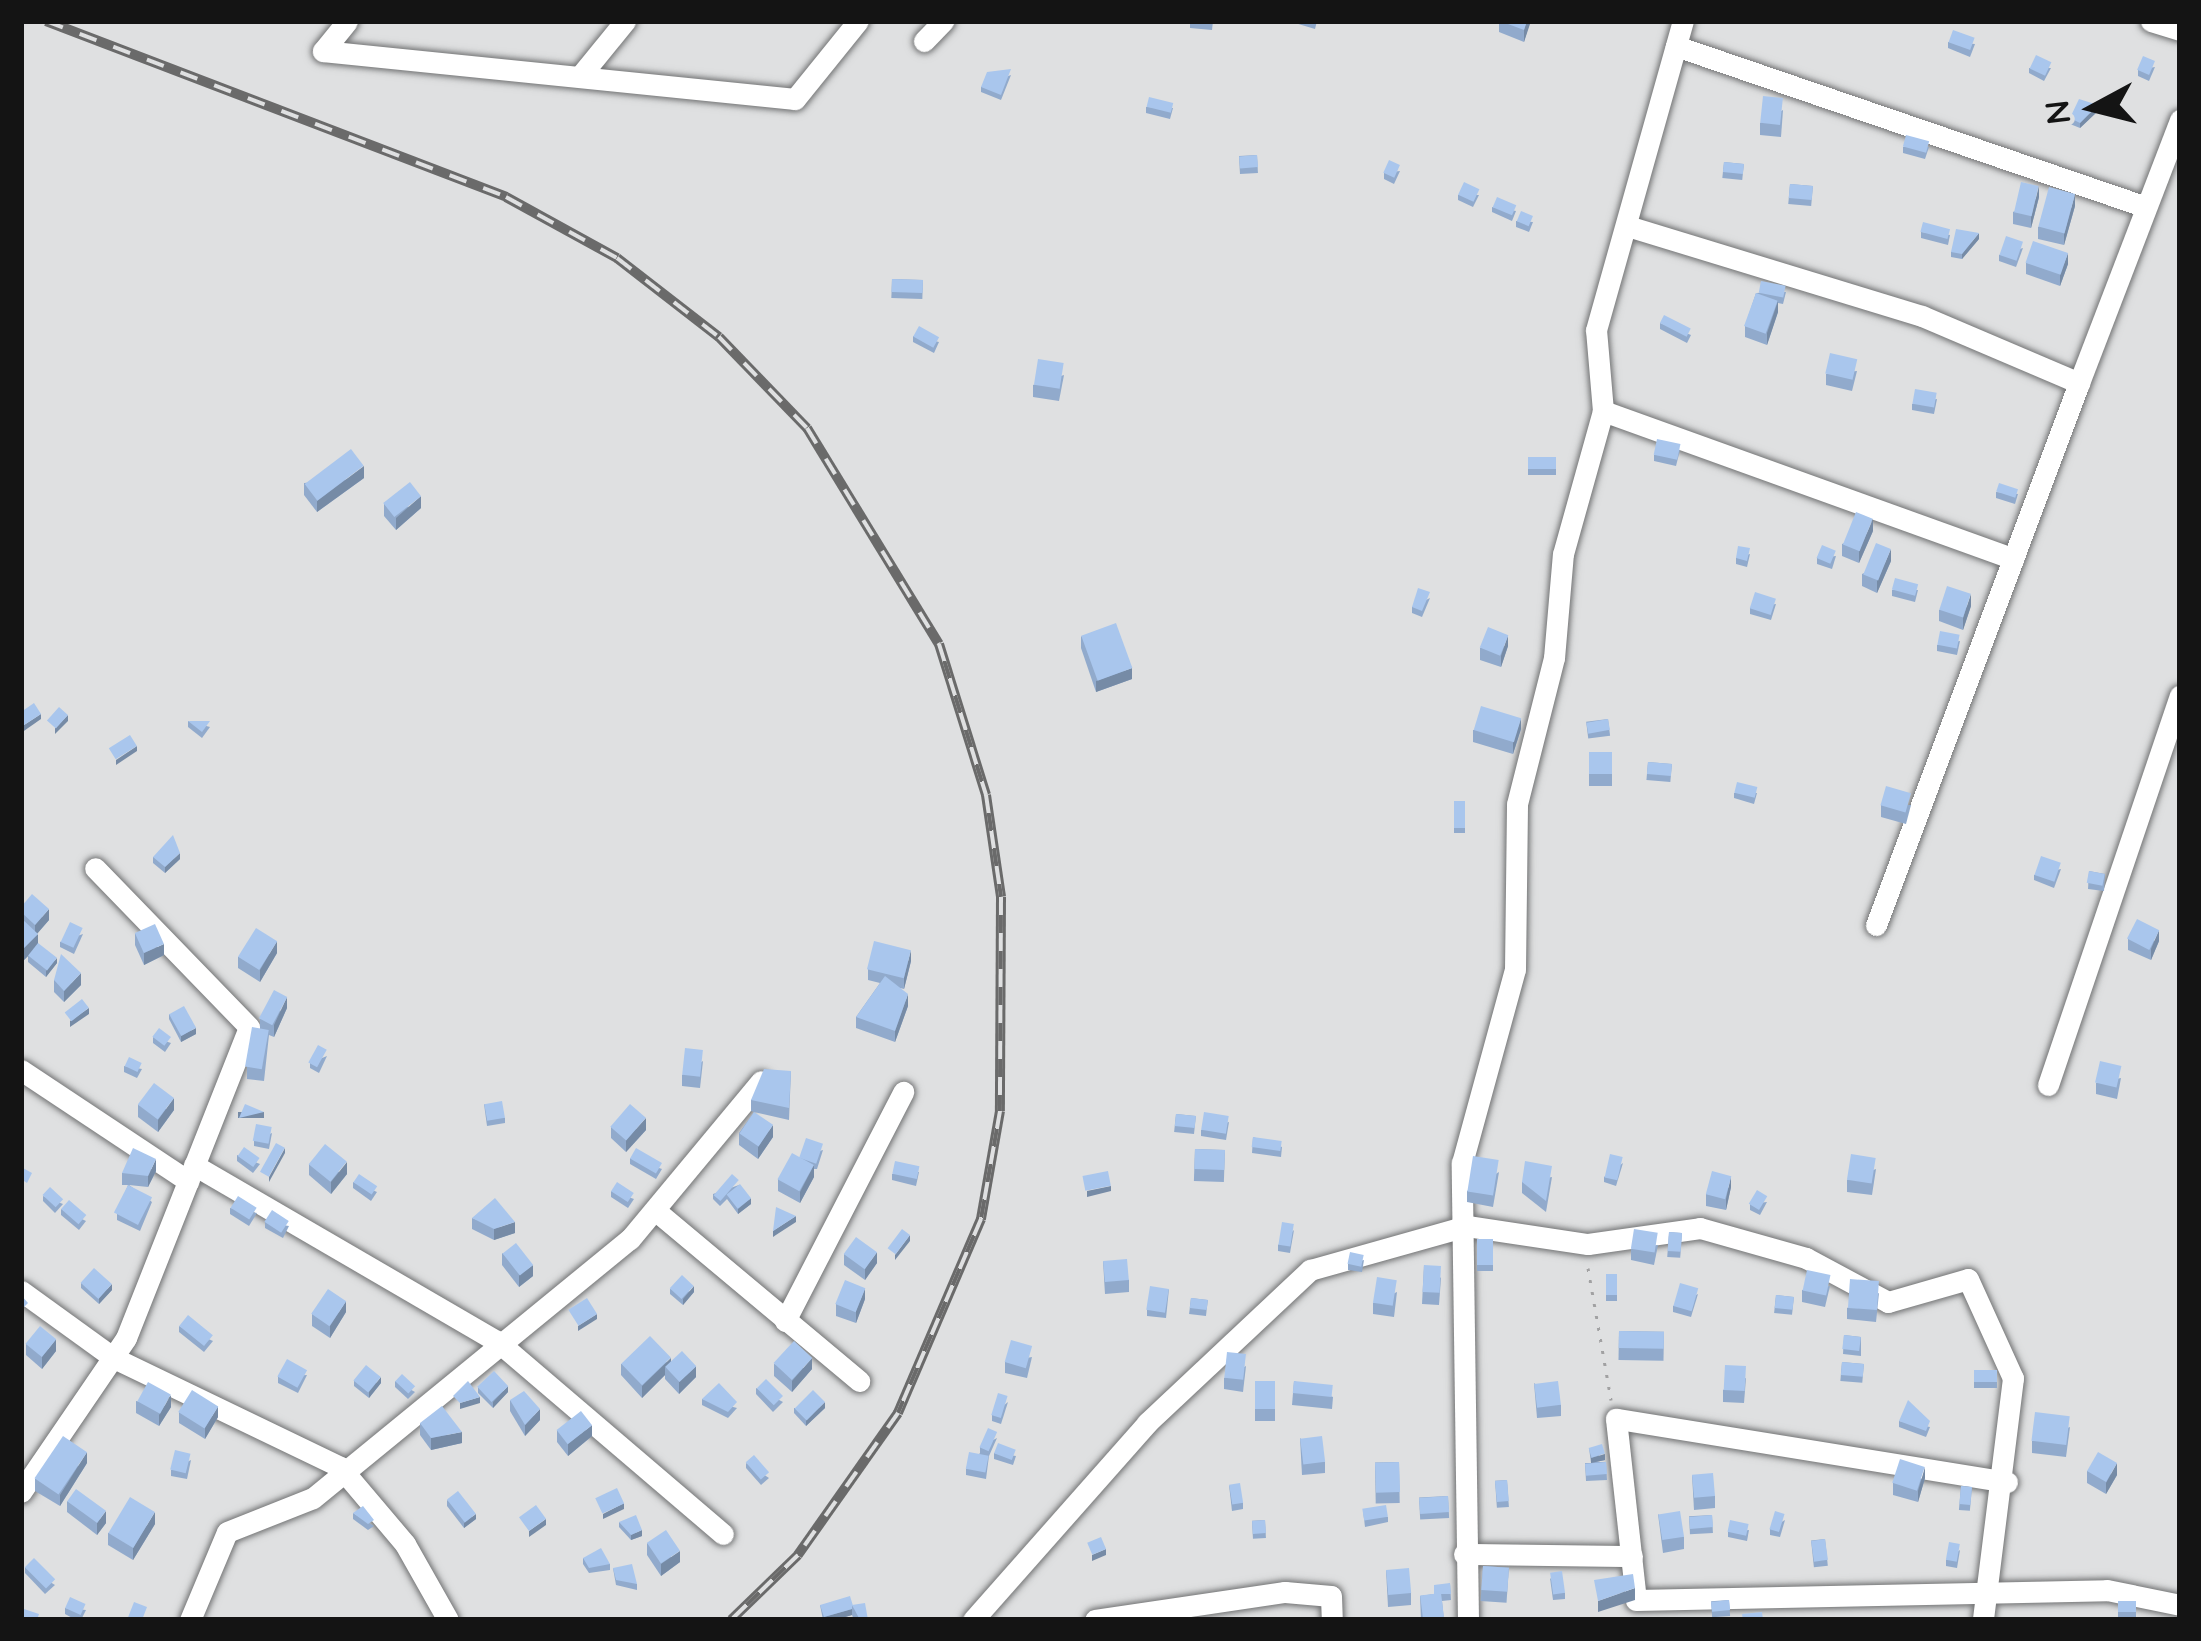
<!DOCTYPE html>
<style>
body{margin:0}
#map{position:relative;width:2201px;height:1641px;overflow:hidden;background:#dfe0e1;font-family:Quicksand,sans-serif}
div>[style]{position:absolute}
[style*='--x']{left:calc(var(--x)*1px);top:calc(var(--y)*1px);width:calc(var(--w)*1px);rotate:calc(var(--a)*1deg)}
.path>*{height:3px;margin-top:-1.5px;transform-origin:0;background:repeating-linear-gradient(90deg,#a1a1a2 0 3px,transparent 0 12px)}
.roads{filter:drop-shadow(0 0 3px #727374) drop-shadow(0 0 3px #727374)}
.minor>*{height:21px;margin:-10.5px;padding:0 10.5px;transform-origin:10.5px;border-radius:10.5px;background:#fff}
.rail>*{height:10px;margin-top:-5px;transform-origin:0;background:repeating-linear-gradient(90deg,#dfe0e1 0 18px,#6a6a6a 0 36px);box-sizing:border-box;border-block:3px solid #6a6a6a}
.wall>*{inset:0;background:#91aacc;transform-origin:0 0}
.shaded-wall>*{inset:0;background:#768ba6;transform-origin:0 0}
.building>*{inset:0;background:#a9c6ed;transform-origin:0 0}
span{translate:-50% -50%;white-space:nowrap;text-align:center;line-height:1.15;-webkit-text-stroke:9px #dfe0e1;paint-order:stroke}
.frame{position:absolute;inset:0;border:24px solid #141414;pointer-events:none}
.north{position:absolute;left:2033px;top:48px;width:120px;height:120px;-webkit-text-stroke:9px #dfe0e1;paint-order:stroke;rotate:263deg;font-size:33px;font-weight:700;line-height:48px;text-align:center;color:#141414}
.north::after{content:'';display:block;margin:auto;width:42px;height:54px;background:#141414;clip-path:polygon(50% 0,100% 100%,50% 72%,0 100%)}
</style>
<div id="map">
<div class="path">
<i style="--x:1588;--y:1268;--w:134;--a:80.1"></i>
</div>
<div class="roads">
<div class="minor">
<i style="--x:2151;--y:21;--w:30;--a:17"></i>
<i style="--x:924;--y:41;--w:28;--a:-46"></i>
<i style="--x:1676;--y:46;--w:497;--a:18.9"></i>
<i style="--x:323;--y:51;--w:474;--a:5.8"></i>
<i style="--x:795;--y:99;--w:100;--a:-51.1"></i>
<i style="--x:323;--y:51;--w:38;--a:-51"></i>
<i style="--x:581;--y:75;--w:70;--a:-50.8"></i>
<i style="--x:1631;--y:227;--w:304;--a:17"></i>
<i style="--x:1922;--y:316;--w:171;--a:23.1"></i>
<i style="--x:2079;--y:383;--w:282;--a:-69"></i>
<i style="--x:1603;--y:411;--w:436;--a:19.8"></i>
<i style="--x:1876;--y:925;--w:579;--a:-69.47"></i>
<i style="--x:21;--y:1070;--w:201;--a:33.6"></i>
<i style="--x:2048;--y:1085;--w:411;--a:-71.3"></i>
<i style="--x:194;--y:1165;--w:350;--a:30.2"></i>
<i style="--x:497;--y:1341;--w:297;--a:40.5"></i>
<i style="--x:656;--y:1211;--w:265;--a:39.9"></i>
<i style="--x:21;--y:1291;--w:115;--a:35.8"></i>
<i style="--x:114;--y:1358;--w:251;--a:25.7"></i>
<i style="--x:340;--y:1467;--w:101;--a:49.8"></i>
<i style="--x:405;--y:1544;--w:87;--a:60.5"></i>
<i style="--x:785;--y:1321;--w:258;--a:-62.7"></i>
<i style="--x:2007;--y:1482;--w:396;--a:-170.8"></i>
<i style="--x:1616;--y:1419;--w:182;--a:83.7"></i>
<i style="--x:1636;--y:1600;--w:471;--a:-1.2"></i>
<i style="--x:2107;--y:1590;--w:75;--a:11.6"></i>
<i style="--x:21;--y:1492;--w:186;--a:-55.7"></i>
<i style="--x:126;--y:1338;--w:334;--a:-68.4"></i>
<i style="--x:249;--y:1027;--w:221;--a:-134.1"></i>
<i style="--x:1464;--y:1554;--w:168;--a:0.7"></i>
<i style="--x:190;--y:1620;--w:95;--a:-67.2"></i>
<i style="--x:227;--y:1532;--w:92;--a:-21.6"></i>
<i style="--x:313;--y:1498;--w:409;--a:-39.3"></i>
<i style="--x:630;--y:1239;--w:205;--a:-50.3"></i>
<i style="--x:973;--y:1620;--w:263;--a:-48.5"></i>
<i style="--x:1147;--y:1423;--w:224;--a:-43.2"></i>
<i style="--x:1310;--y:1270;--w:163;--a:-15.7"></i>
<i style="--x:1467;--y:1226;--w:122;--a:8.5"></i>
<i style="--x:1588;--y:1244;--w:113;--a:-8.1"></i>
<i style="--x:1700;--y:1228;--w:110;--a:15.8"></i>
<i style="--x:1806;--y:1258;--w:93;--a:28.2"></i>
<i style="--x:1888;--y:1302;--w:83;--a:-16"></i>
<i style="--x:1968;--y:1279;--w:109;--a:65.6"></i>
<i style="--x:2013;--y:1378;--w:244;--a:97.1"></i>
<i style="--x:1095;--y:1620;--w:192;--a:-8.4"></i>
<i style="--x:1285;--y:1592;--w:46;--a:5"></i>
<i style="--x:1331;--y:1596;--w:24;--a:88"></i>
<i style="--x:1468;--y:1620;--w:457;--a:-90.8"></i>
<i style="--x:1462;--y:1163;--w:201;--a:-74.7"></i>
<i style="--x:1515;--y:969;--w:165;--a:-89.3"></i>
<i style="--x:1517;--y:804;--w:151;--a:-75.8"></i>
<i style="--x:1554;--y:658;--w:104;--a:-85.1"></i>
<i style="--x:1563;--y:554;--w:148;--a:-74.4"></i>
<i style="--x:1603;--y:411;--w:81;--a:-94.9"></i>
<i style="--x:1596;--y:330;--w:321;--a:-74.3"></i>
</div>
</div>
<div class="rail">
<i style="--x:46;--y:21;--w:493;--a:20.9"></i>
<i style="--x:506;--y:197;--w:127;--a:28.8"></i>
<i style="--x:617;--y:258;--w:129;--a:37.8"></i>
<i style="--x:719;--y:337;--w:127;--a:46"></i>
<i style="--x:807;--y:428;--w:253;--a:58.6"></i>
<i style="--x:939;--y:644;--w:158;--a:72.7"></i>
<i style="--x:986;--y:795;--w:103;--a:81.6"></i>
<i style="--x:1001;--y:897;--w:214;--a:90.3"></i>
<i style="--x:1000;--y:1111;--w:110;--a:100"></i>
<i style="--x:981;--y:1219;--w:211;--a:113.2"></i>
<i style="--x:898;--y:1413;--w:174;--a:125.2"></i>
<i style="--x:798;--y:1555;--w:93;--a:135.9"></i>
</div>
<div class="wall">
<i style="clip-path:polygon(1190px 21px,1213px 21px,1212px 30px,1190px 28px)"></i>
<i style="clip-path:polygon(1295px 21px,1317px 21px,1315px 29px,1295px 23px)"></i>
<i style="clip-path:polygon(1499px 21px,1530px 21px,1524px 42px,1499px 32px)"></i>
<i style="clip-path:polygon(1948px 42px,1975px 44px,1970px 57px,1948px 48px)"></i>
<i style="clip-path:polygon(2155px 67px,2149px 81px,2138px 76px,2138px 70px)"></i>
<i style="clip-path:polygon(2029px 68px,2051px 68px,2044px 81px,2029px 73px)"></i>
<i style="clip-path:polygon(1011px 75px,1001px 100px,981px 92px,981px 87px)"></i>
<i style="clip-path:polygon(1146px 107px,1173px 108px,1170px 119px,1146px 113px)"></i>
<i style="clip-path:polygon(1783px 110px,1781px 137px,1760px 135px,1760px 123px)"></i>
<i style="clip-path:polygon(2098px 111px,2080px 128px,2070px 124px,2070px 118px)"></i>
<i style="clip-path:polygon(1903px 147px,1929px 147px,1925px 159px,1903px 153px)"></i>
<i style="left:1257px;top:155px;width:18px;height:18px;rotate:87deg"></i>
<i style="left:1724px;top:162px;width:20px;height:16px;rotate:6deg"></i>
<i style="clip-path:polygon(1400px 171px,1394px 184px,1384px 179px,1384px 173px)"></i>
<i style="left:1790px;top:184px;width:23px;height:20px;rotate:5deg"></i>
<i style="clip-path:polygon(1458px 195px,1479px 195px,1473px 207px,1458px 200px)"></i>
<i style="clip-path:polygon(2039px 197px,2031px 228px,2013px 224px,2013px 212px)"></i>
<i style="clip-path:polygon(2075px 206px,2064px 245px,2038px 239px,2038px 227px)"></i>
<i style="clip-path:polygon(1492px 207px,1516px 211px,1512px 221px,1492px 212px)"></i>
<i style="clip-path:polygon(1516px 221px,1533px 222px,1529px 232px,1516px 227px)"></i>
<i style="clip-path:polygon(1921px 232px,1950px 235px,1948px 245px,1921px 238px)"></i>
<i style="clip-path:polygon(1979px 239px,1962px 259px,1951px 257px,1951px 252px)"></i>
<i style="clip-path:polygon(2023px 248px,2016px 267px,1999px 261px,1999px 255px)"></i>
<i style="clip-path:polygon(2026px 263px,2068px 264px,2060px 286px,2026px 274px)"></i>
<i style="left:892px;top:279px;width:31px;height:19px;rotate:2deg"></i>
<i style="clip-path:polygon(1786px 292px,1783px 304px,1778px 303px,1778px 312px,1767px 345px,1745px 337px,1745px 326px,1756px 293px)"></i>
<i style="clip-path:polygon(1660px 323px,1691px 335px,1687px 343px,1660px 329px)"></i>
<i style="clip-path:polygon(913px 336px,939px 342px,934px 353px,913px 342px)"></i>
<i style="clip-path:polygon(1857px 371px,1852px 391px,1826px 385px,1826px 374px)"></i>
<i style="clip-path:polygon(1064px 375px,1059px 401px,1033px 397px,1033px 385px)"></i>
<i style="clip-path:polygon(1937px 399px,1934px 414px,1912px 410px,1912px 404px)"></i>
<i style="clip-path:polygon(1680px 450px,1676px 466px,1654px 461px,1654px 455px)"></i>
<i style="left:1528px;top:457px;width:28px;height:18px"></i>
<i style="clip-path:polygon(364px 478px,317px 512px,304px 495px,304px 483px)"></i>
<i style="clip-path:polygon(1996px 492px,2018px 494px,2015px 504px,1996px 498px)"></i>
<i style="clip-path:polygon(384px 504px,421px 508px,396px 530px,384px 516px)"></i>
<i style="clip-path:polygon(1873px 531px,1859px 563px,1842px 556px,1842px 544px)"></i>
<i style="clip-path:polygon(1750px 554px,1747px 567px,1736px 564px,1736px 558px)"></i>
<i style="clip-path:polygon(1836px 556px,1832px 569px,1817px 564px,1817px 558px)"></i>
<i style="clip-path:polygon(1891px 561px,1877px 593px,1862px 586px,1862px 574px)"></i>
<i style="clip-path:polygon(1892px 590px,1918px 590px,1915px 602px,1892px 596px)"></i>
<i style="clip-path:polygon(1430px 598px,1422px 617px,1412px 613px,1412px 607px)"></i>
<i style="clip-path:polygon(1776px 604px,1771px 620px,1750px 614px,1750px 608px)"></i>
<i style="clip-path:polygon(1971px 606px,1963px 630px,1939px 621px,1939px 610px)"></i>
<i style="clip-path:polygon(1081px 636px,1132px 679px,1096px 692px,1081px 648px)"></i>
<i style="clip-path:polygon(1960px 641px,1957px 655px,1937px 651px,1937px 645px)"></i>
<i style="clip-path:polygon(1508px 646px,1501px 667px,1480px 660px,1480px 648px)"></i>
<i style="left:1608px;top:719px;width:17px;height:22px;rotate:83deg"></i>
<i style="clip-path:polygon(188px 721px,210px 727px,202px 738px,188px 727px)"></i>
<i style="clip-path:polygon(1521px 729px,1513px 754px,1473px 742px,1473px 730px)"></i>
<i style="left:1589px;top:752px;width:23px;height:34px"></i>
<i style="left:1648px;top:762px;width:24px;height:18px;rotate:5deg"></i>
<i style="clip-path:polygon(1734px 793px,1757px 793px,1754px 804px,1734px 798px)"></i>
<i style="left:1454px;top:801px;width:11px;height:32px"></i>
<i style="clip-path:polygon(1881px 805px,1911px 805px,1906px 824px,1881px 817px)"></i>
<i style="clip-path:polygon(153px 857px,180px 859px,165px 873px,153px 863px)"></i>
<i style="clip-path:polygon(2061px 869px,2054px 888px,2034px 880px,2034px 875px)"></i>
<i style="clip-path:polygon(2089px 871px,2105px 874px,2104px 891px,2088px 889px)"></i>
<i style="clip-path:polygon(21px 907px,49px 920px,37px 934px,38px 944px,57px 963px,46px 977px,28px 962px,28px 956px,21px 963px)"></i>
<i style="clip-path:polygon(135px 933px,164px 955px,144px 965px,135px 945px)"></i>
<i style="clip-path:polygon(83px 934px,74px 954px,60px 947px,60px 942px)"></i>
<i style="clip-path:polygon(2128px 939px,2159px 941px,2151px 960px,2128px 950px)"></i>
<i style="clip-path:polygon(277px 953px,260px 982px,238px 968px,238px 957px)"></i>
<i style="clip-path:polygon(911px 961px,904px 989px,900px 988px,908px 1006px,895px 1042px,856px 1028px,856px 1017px,880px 983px,868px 980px,868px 969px)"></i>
<i style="clip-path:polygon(54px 980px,81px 985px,64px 1002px,54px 992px)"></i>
<i style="clip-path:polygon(287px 1008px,274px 1037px,269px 1035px,264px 1081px,247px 1079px,247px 1067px,260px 1029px,260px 1019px)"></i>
<i style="clip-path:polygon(169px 1014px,196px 1034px,181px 1042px,169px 1019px)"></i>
<i style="clip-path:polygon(153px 1037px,171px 1043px,165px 1052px,153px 1043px)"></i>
<i style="clip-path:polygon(327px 1056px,319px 1073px,310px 1068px,310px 1063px)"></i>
<i style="clip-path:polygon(703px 1061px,700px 1088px,682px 1086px,682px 1075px)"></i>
<i style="clip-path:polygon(124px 1066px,142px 1069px,137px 1078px,124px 1072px)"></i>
<i style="clip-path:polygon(791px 1071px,789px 1120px,754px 1112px,773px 1137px,758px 1159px,739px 1145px,739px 1133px,754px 1112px,751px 1111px,751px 1100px)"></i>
<i style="clip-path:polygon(2121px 1078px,2117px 1099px,2096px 1094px,2096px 1083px)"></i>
<i style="clip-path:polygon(484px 1104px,505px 1118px,505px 1123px,487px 1126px)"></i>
<i style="clip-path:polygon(138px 1105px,174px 1110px,158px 1132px,138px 1117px)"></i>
<i style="left:1176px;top:1114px;width:20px;height:18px;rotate:6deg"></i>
<i style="clip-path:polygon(1229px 1122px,1226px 1140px,1201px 1136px,1201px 1130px)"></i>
<i style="clip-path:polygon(611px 1127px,646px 1130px,626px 1152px,611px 1138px)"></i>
<i style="clip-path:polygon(272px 1133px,269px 1149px,254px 1146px,254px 1141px)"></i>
<i style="clip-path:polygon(1253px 1137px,1282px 1147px,1281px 1157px,1252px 1153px)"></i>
<i style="left:1195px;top:1149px;width:30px;height:32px;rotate:2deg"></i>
<i style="clip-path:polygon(823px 1150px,817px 1169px,814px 1169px,814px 1177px,800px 1203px,778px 1191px,778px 1179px,800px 1157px)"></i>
<i style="clip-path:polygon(237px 1155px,260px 1164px,253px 1173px,237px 1161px)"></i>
<i style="clip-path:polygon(630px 1158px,662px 1169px,656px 1179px,630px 1164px)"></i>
<i style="clip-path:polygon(1623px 1163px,1616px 1186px,1604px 1182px,1604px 1177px)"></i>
<i style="clip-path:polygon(309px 1164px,347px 1174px,331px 1194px,309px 1175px)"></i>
<i style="clip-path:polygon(1876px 1169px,1872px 1195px,1847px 1192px,1847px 1180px)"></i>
<i style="clip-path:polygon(156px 1171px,148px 1187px,129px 1185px,152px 1202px,140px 1231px,117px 1220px,117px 1214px,128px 1185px,122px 1185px,122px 1173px)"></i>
<i style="clip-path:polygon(919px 1172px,916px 1186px,892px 1180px,892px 1174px)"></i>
<i style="clip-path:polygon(1499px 1172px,1493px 1207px,1467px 1202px,1467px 1191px)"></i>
<i style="clip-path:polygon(1552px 1177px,1546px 1212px,1522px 1193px,1522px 1182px)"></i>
<i style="clip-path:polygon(353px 1182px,377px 1192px,371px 1201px,353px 1188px)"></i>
<i style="clip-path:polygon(739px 1185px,751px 1204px,738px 1214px,727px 1199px,720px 1206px,713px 1199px,713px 1194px)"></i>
<i style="clip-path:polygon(1731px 1187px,1726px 1210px,1706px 1206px,1706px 1194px)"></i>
<i style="clip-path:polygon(611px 1191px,634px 1199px,628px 1208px,611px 1197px)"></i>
<i style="clip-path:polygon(43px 1196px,63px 1204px,55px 1213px,43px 1201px)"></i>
<i style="clip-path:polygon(1767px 1202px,1760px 1215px,1750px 1210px,1750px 1204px)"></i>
<i style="clip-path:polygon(230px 1208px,257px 1213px,249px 1226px,230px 1214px)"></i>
<i style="clip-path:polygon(61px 1209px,86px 1221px,79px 1230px,61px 1215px)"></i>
<i style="clip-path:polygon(472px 1218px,515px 1233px,494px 1240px,472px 1229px)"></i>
<i style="clip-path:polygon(265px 1222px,289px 1226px,283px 1238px,265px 1228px)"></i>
<i style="clip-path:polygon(1294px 1230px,1290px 1253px,1278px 1251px,1278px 1245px)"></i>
<i style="left:1669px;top:1232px;width:13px;height:25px;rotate:4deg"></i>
<i style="left:1477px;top:1239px;width:16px;height:32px"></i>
<i style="clip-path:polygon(1658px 1245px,1654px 1265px,1631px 1260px,1631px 1249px)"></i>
<i style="clip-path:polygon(502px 1253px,533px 1276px,519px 1287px,502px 1265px)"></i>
<i style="clip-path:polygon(844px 1254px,877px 1263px,865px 1280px,844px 1265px)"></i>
<i style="clip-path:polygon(1364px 1260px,1362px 1272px,1348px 1270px,1348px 1264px)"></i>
<i style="clip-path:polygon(1103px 1261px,1129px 1280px,1129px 1292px,1105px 1294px)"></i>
<i style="clip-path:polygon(1424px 1265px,1441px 1278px,1439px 1305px,1422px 1304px)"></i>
<i style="left:1606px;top:1274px;width:11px;height:27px"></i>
<i style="clip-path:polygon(81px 1283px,112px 1290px,99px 1304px,81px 1288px)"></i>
<i style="clip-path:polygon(1830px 1286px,1825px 1307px,1802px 1302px,1802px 1290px)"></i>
<i style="clip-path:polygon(670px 1289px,694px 1292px,683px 1305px,670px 1294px)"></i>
<i style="clip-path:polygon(1169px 1289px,1166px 1318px,1147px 1316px,1147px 1310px)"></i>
<i style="clip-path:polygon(1397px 1292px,1394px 1317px,1373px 1314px,1373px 1303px)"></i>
<i style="clip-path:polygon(1879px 1293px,1876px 1322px,1847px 1319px,1847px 1308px)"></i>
<i style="clip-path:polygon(1698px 1294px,1691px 1317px,1673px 1312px,1673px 1306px)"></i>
<i style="left:1776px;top:1295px;width:18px;height:18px;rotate:6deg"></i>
<i style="left:1191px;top:1298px;width:17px;height:16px;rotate:7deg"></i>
<i style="clip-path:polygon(865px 1299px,856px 1323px,836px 1316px,836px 1304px)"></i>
<i style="clip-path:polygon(346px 1312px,330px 1338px,312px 1326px,312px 1314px)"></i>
<i style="clip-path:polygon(179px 1326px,213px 1341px,204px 1352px,179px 1332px)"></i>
<i style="left:1619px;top:1331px;width:45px;height:29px;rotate:1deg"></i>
<i style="clip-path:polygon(1844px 1335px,1861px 1337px,1861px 1356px,1843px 1354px)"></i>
<i style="clip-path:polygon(26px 1344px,56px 1351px,42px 1369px,26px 1355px)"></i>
<i style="clip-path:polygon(1032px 1357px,1027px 1378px,1005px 1373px,1005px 1362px)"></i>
<i style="clip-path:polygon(671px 1362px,696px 1377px,679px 1394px,665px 1379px,665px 1375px,642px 1398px,621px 1375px,621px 1364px)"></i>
<i style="left:1842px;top:1362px;width:22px;height:19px;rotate:5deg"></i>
<i style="clip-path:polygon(774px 1364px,812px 1369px,792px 1392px,774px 1376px)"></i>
<i style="clip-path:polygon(1246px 1366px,1243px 1392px,1224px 1389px,1224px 1378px)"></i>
<i style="left:1974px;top:1370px;width:23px;height:18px"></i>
<i style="clip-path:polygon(307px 1375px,298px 1393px,278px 1383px,278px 1377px)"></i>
<i style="clip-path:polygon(1746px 1378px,1744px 1403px,1723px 1402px,1723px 1390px)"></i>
<i style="clip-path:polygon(354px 1381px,381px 1383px,369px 1398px,354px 1386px)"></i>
<i style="clip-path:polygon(395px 1381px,415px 1392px,408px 1399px,395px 1387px)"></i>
<i style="left:1255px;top:1381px;width:20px;height:40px"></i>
<i style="clip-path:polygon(1294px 1381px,1333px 1397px,1332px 1409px,1292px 1405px)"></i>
<i style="clip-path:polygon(1534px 1383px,1561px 1405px,1561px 1416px,1537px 1418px)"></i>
<i style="clip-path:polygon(478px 1387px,508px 1392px,493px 1408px,478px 1393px)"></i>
<i style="clip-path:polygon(756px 1388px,783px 1402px,773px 1412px,756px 1394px)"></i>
<i style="clip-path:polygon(702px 1399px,737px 1408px,728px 1418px,702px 1405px)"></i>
<i style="clip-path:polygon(510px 1400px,540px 1420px,525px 1436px,510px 1411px)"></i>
<i style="clip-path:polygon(136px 1401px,171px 1407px,159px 1426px,136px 1413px)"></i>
<i style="clip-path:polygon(1008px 1402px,1001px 1424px,992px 1421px,992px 1415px)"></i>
<i style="clip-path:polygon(794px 1408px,825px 1408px,806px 1426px,794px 1413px)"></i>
<i style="clip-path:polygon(179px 1412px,218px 1417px,205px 1439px,179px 1423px)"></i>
<i style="clip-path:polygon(1899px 1421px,1930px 1427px,1926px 1437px,1899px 1427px)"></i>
<i style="clip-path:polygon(420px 1423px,462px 1443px,431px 1450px,420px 1435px)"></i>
<i style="clip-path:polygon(2070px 1427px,2066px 1457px,2032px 1453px,2032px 1441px)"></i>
<i style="clip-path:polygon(557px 1430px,592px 1436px,568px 1456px,557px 1442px)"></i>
<i style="clip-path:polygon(997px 1438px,989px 1456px,986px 1479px,966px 1475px,966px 1469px,980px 1453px,980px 1447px)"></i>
<i style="clip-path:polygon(1300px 1438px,1325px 1462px,1325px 1473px,1302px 1475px)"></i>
<i style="clip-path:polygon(1589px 1448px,1605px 1460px,1596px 1462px,1606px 1462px,1607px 1480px,1586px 1481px,1585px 1463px,1591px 1463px)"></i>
<i style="clip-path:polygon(994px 1453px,1016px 1456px,1013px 1465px,994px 1459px)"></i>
<i style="clip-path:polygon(191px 1460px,187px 1479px,171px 1476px,171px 1470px)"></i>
<i style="left:1399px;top:1462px;width:41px;height:24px;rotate:89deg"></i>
<i style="clip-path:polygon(87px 1463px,60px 1506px,35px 1491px,35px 1479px)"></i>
<i style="clip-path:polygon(746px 1463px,769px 1478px,761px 1485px,746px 1468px)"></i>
<i style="clip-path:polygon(2087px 1471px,2117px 1475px,2106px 1494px,2087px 1483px)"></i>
<i style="clip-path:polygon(1692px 1475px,1715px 1496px,1715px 1508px,1694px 1510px)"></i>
<i style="clip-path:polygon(1925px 1478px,1918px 1502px,1893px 1495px,1893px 1483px)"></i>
<i style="left:1507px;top:1480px;width:27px;height:12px;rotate:86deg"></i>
<i style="clip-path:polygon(1229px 1485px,1243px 1503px,1243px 1509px,1232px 1511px)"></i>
<i style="left:1961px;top:1486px;width:11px;height:24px;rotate:5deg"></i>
<i style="left:1448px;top:1496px;width:22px;height:29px;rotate:87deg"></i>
<i style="clip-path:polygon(447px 1500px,476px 1519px,464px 1528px,447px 1506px)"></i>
<i style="clip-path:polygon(67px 1501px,106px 1523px,97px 1535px,67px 1512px)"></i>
<i style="clip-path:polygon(1363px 1510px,1388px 1517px,1388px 1522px,1365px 1527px)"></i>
<i style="clip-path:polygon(353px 1513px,374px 1526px,368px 1530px,353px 1519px)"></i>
<i style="clip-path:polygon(1658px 1514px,1684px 1537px,1684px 1549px,1663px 1553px)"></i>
<i style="left:1712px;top:1515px;width:18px;height:23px;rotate:87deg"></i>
<i style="left:1265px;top:1520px;width:18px;height:13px;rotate:87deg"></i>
<i style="clip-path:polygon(1785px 1520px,1780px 1537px,1770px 1535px,1770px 1529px)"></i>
<i style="clip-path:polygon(619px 1522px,642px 1536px,631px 1540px,619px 1527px)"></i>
<i style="clip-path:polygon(155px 1524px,133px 1560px,108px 1545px,108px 1533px)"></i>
<i style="clip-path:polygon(1749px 1530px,1747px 1541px,1728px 1537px,1728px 1532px)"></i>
<i style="left:1825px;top:1539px;width:27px;height:14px;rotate:84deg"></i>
<i style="clip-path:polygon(647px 1543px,680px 1562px,661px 1576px,647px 1555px)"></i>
<i style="clip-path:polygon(1960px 1550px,1957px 1568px,1946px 1566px,1946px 1560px)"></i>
<i style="clip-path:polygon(583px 1558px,610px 1564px,610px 1570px,589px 1573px,583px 1564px)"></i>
<i style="left:1483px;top:1566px;width:26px;height:35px;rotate:4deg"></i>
<i style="clip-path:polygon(25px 1567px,55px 1585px,45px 1594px,25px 1573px)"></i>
<i style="clip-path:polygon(613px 1568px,637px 1584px,637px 1590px,616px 1585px)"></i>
<i style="clip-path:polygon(1386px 1570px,1411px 1593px,1411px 1605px,1388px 1607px)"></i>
<i style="clip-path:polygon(1550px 1578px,1565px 1593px,1565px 1599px,1553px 1600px)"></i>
<i style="clip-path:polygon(1450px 1583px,1451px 1600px,1442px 1601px,1444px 1620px,1421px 1620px,1420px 1596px,1434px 1594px)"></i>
<i style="left:1729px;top:1600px;width:16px;height:18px;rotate:86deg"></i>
<i style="left:2118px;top:1601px;width:18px;height:17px"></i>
<i style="clip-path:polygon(820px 1605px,853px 1605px,868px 1620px,854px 1620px,852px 1615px,835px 1620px,823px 1620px)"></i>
<i style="clip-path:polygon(65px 1608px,86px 1610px,81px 1620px,76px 1620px,65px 1614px)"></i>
</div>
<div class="shaded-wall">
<i style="clip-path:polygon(1527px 21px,1530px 21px,1530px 24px,1524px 42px,1524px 30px)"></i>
<i style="clip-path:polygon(2098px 105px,2098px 111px,2080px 128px,2080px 123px)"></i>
<i style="clip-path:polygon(2039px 186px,2039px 197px,2031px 228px,2031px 217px)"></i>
<i style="clip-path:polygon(2075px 194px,2075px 206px,2064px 245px,2064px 234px)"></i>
<i style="clip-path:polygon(1979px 233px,1979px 239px,1962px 259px,1962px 254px)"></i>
<i style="clip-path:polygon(2068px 253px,2068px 264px,2060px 286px,2060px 274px)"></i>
<i style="clip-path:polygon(1778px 301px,1778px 312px,1767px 345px,1767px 333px)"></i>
<i style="clip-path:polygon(364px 466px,364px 478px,317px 512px,317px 501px)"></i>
<i style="clip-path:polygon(421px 496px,421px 508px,396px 530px,396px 518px)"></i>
<i style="clip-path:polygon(1873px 519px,1873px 531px,1859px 563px,1859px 551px)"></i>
<i style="clip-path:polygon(1891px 549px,1891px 561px,1877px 593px,1877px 581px)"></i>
<i style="clip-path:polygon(1971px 594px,1971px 606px,1963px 630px,1963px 618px)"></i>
<i style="clip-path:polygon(1508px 635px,1508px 646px,1501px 667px,1501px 656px)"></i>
<i style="clip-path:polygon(1132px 668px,1132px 679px,1096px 692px,1096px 681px)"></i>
<i style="clip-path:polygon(41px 714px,41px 719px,21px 733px,21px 727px)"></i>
<i style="clip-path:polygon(68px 715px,68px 721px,55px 734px,55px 728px)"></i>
<i style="clip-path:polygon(1521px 718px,1521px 729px,1513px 754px,1513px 742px)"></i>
<i style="clip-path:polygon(137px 746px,137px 751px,116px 765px,116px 760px)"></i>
<i style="clip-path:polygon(180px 853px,180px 859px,165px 873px,165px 867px)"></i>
<i style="clip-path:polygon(49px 909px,49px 920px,35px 936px,35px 925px)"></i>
<i style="clip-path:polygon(2159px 930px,2159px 941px,2151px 960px,2151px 949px)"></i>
<i style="clip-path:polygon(38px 934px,38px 946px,21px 963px,21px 951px)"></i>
<i style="clip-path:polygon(277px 941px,277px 953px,260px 982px,260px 970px)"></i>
<i style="clip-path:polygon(164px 944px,164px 955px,144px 965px,144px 953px)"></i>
<i style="clip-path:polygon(911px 950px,911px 961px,904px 989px,904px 977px)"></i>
<i style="clip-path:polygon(57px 958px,57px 963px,46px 977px,46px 971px)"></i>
<i style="clip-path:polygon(81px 973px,81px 985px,64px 1002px,64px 991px)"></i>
<i style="clip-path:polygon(908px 994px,908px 1006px,895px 1042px,895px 1031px)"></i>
<i style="clip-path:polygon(287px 997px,287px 1008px,274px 1037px,274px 1025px)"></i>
<i style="clip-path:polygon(89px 1008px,89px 1014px,70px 1027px,70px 1021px)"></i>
<i style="clip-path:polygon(196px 1028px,196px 1034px,181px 1042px,181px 1036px)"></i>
<i style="clip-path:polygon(174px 1098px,174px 1110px,158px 1132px,158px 1120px)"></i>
<i style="left:264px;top:1112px;width:6px;height:26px;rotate:90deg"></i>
<i style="clip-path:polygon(646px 1118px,646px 1130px,626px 1152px,626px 1140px)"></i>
<i style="clip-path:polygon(773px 1125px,773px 1137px,758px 1159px,758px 1147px)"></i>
<i style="clip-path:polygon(285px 1148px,285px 1153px,269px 1182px,269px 1177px)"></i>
<i style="clip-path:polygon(156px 1159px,156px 1171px,148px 1187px,148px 1176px)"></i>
<i style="clip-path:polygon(347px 1162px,347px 1174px,331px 1194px,331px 1182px)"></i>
<i style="clip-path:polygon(814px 1165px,814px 1177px,800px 1203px,800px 1192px)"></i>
<i style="clip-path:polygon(1731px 1176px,1731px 1187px,1726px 1210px,1726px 1199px)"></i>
<i style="clip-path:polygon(1111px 1186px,1111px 1191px,1087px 1197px,1087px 1191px)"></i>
<i style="clip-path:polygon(751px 1198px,751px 1204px,738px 1214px,738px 1209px)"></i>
<i style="clip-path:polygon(796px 1216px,796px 1222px,773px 1237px,773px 1231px)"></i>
<i style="clip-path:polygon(515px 1222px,515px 1233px,494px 1240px,494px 1229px)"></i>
<i style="clip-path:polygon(910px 1235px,910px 1241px,895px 1260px,895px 1255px)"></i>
<i style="clip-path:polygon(877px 1252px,877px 1263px,865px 1280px,865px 1269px)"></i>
<i style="clip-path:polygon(533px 1265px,533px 1276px,519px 1287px,519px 1275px)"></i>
<i style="clip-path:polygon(112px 1284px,112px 1290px,99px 1304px,99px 1298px)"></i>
<i style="clip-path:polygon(694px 1286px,694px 1292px,683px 1305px,683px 1299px)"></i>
<i style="clip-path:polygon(865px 1288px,865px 1299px,856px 1323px,856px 1311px)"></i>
<i style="clip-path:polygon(346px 1301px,346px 1312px,330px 1338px,330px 1326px)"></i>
<i style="clip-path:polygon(597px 1314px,597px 1319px,578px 1331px,578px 1326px)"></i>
<i style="clip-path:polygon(56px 1339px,56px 1351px,42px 1369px,42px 1357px)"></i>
<i style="clip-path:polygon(671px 1358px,671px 1370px,665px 1367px,665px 1375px,642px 1398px,642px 1386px)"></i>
<i style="clip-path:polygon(812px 1358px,812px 1369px,792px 1392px,792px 1381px)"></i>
<i style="clip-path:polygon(696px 1366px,696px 1377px,679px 1394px,679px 1382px)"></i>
<i style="clip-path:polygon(381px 1377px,381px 1383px,369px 1398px,369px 1392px)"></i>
<i style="clip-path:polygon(508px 1386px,508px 1392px,493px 1408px,493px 1402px)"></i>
<i style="clip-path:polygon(171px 1395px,171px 1407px,159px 1426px,159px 1415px)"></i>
<i style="clip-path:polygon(480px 1397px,480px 1403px,460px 1409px,460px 1403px)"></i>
<i style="clip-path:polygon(825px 1402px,825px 1408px,806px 1426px,806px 1420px)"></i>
<i style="clip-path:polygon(218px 1406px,218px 1417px,205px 1439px,205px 1428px)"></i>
<i style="clip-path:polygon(540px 1409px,540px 1420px,525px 1436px,525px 1425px)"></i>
<i style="clip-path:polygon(592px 1425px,592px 1436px,568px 1456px,568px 1444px)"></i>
<i style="clip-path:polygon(462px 1432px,462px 1443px,431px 1450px,431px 1438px)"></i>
<i style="clip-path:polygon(87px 1452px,87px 1463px,60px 1506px,60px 1495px)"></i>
<i style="clip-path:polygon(1605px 1454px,1605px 1460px,1591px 1463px,1591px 1458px)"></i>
<i style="clip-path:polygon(2117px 1463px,2117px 1475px,2106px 1494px,2106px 1483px)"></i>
<i style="clip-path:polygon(1925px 1467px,1925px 1478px,1918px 1502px,1918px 1491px)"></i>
<i style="clip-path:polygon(624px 1503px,624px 1509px,603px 1519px,603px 1514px)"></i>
<i style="clip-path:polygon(106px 1511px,106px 1523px,97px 1535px,97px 1523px)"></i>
<i style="clip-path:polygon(155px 1512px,155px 1524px,133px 1560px,133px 1548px)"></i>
<i style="clip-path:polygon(476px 1514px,476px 1519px,464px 1528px,464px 1523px)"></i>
<i style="clip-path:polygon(546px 1519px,546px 1525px,529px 1537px,529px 1531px)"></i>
<i style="clip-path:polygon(642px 1530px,642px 1536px,631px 1540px,631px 1535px)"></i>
<i style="clip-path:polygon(1106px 1549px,1106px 1555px,1092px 1561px,1092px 1555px)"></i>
<i style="clip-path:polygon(680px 1551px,680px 1562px,661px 1576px,661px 1564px)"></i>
<i style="clip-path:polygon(1635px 1588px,1635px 1600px,1598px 1612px,1598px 1601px)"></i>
<i style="clip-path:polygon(852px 1609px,852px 1615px,835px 1620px,824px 1620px,824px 1617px)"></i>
</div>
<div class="building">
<i style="clip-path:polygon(1500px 21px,1527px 21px,1524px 30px)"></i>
<i style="left:1953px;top:30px;width:23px;height:13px;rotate:20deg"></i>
<i style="left:2036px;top:55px;width:17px;height:15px;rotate:25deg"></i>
<i style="left:2143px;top:56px;width:13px;height:15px;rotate:23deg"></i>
<i style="clip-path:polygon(1011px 69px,1001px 95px,981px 87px,987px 72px)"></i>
<i style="left:1763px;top:96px;width:20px;height:27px;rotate:6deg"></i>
<i style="left:1149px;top:97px;width:25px;height:10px;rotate:14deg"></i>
<i style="clip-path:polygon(2079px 99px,2098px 105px,2080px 123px,2070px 118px)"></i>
<i style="left:1906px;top:135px;width:24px;height:12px;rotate:15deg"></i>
<i style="left:1257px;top:155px;width:12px;height:18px;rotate:85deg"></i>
<i style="left:1389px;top:160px;width:12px;height:14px;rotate:24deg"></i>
<i style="left:1724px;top:162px;width:20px;height:10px;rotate:6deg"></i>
<i style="left:1464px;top:182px;width:17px;height:14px;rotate:25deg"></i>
<i style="left:2021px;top:182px;width:18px;height:31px;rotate:13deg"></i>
<i style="left:1790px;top:184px;width:23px;height:14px;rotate:5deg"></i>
<i style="left:2049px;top:187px;width:27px;height:41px;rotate:15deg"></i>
<i style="left:1497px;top:197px;width:21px;height:11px;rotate:23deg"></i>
<i style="left:1521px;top:211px;width:13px;height:11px;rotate:23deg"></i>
<i style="left:1923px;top:222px;width:28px;height:10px;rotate:15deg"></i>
<i style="clip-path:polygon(1956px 229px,1979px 233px,1962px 254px,1951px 252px)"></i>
<i style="left:2006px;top:236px;width:18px;height:20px;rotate:19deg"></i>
<i style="left:2033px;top:241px;width:37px;height:23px;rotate:19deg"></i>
<i style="left:892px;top:279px;width:31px;height:13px;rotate:2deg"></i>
<i style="left:1761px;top:281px;width:25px;height:12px;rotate:11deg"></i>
<i style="left:1756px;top:293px;width:23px;height:35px;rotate:20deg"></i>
<i style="left:1664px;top:315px;width:30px;height:9px;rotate:27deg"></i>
<i style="left:919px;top:326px;width:23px;height:12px;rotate:29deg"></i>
<i style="left:1830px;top:353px;width:28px;height:21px;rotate:13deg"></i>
<i style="left:1038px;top:359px;width:26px;height:26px;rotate:9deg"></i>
<i style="left:1915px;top:389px;width:22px;height:15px;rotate:10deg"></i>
<i style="left:1657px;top:439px;width:24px;height:16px;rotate:12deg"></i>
<i style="left:351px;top:449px;width:21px;height:58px;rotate:53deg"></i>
<i style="left:1528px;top:457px;width:28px;height:12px"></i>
<i style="left:410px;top:482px;width:18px;height:34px;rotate:52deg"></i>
<i style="left:1999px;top:483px;width:20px;height:9px;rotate:18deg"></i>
<i style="left:1856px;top:512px;width:18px;height:35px;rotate:22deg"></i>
<i style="left:1876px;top:543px;width:16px;height:34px;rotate:22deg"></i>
<i style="left:1822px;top:545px;width:15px;height:14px;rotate:23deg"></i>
<i style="clip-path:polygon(1738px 546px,1750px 548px,1747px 561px,1736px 558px)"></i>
<i style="left:1895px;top:578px;width:24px;height:12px;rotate:15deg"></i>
<i style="left:1947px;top:586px;width:25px;height:25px;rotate:18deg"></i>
<i style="clip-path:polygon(1418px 588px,1430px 592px,1422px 611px,1412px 607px)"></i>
<i style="left:1755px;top:592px;width:22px;height:17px;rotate:18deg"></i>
<i style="left:1116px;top:623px;width:48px;height:37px;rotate:70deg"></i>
<i style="left:1488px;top:627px;width:22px;height:22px;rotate:22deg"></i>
<i style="left:1940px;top:631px;width:20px;height:14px;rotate:11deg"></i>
<i style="clip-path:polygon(34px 703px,41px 714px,21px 727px,21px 712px)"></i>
<i style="left:1481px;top:706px;width:42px;height:25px;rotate:17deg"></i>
<i style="left:59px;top:707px;width:12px;height:18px;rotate:42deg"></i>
<i style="left:1608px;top:719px;width:11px;height:22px;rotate:80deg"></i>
<i style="clip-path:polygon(188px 721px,210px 721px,202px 732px)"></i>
<i style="left:130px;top:735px;width:13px;height:25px;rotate:58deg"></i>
<i style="left:1589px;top:752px;width:23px;height:22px"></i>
<i style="left:1648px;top:762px;width:24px;height:12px;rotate:5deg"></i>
<i style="left:1737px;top:782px;width:21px;height:11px;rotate:14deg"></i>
<i style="left:1886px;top:786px;width:26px;height:20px;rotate:16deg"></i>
<i style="left:1454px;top:801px;width:11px;height:27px"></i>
<i style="clip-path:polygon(173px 835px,180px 853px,165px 867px,153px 857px)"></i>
<i style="left:2041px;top:856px;width:21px;height:20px;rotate:19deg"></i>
<i style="left:2089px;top:871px;width:16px;height:12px;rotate:11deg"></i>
<i style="clip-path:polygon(32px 894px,49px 909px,35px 925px,21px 912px,21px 907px)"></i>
<i style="clip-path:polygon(21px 918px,38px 934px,21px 951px)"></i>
<i style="left:2137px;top:919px;width:25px;height:22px;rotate:27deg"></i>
<i style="left:70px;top:922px;width:14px;height:22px;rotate:25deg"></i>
<i style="left:155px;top:924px;width:22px;height:22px;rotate:66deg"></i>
<i style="left:256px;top:928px;width:25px;height:34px;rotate:32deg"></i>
<i style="left:874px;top:941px;width:38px;height:29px;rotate:14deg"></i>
<i style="left:38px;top:943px;width:24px;height:16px;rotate:38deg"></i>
<i style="clip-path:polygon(61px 954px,81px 973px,64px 991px,54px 980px)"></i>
<i style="clip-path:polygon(885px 976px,908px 994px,895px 1031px,856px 1017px)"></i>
<i style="left:274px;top:990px;width:15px;height:32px;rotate:28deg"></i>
<i style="left:82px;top:999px;width:11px;height:22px;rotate:52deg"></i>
<i style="left:184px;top:1006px;width:25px;height:17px;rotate:61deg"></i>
<i style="left:252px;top:1027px;width:17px;height:40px;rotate:10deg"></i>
<i style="left:159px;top:1028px;width:15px;height:11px;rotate:37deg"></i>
<i style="left:318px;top:1045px;width:10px;height:20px;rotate:29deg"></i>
<i style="left:685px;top:1048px;width:18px;height:27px;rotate:6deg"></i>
<i style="left:129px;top:1057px;width:14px;height:10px;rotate:25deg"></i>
<i style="left:2100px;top:1061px;width:22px;height:22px;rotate:13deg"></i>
<i style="clip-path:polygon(764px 1069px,791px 1071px,789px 1108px,751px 1100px)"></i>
<i style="left:154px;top:1083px;width:25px;height:27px;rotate:37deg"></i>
<i style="left:502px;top:1101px;width:17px;height:18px;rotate:80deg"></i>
<i style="clip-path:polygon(245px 1104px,264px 1112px,239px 1118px)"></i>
<i style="left:630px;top:1104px;width:21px;height:30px;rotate:41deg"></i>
<i style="left:754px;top:1112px;width:23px;height:26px;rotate:34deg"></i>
<i style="left:1204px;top:1112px;width:25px;height:18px;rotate:9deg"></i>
<i style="left:1176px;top:1114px;width:20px;height:12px;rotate:6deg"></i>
<i style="left:256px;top:1124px;width:16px;height:17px;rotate:11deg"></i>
<i style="left:1253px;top:1137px;width:29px;height:10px;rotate:8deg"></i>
<i style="left:806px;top:1138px;width:18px;height:21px;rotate:19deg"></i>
<i style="left:276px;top:1143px;width:10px;height:33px;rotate:29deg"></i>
<i style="left:325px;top:1144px;width:28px;height:26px;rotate:39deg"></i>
<i style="left:244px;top:1147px;width:19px;height:11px;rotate:35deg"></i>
<i style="clip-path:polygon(133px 1148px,156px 1159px,148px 1176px,122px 1173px)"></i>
<i style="left:636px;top:1148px;width:30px;height:12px;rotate:30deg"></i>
<i style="left:1195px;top:1149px;width:30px;height:20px;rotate:2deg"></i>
<i style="left:792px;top:1153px;width:25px;height:30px;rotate:29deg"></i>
<i style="left:1610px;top:1154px;width:13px;height:24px;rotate:13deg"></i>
<i style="left:1851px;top:1154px;width:25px;height:26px;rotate:9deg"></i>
<i style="left:1473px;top:1156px;width:26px;height:36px;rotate:9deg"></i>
<i style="left:895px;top:1161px;width:25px;height:13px;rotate:12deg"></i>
<i style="clip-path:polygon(1525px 1161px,1552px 1166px,1546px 1201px,1522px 1182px)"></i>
<i style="clip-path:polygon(21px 1167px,32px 1173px,27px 1183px,21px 1179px)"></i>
<i style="left:1108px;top:1171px;width:15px;height:26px;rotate:79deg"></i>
<i style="left:1712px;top:1171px;width:20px;height:24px;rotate:15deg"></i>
<i style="left:359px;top:1174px;width:22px;height:10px;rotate:34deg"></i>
<i style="left:732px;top:1174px;width:9px;height:28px;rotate:41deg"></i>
<i style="left:617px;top:1182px;width:20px;height:11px;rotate:33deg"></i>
<i style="left:740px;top:1184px;width:18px;height:17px;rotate:52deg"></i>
<i style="left:128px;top:1185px;width:27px;height:31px;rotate:27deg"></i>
<i style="left:50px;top:1187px;width:18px;height:11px;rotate:43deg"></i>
<i style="left:1757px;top:1190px;width:12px;height:16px;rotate:31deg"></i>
<i style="left:238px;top:1196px;width:22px;height:14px;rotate:32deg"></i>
<i style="clip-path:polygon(495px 1198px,515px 1222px,494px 1229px,472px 1218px)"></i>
<i style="left:69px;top:1200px;width:23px;height:12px;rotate:41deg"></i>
<i style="clip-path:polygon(776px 1207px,796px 1216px,773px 1231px)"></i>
<i style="left:272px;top:1210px;width:20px;height:14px;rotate:33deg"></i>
<i style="left:1282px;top:1222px;width:12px;height:23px;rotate:9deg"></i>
<i style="left:902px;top:1229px;width:10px;height:24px;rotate:37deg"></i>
<i style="left:1634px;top:1229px;width:24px;height:20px;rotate:9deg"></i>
<i style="left:1669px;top:1232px;width:13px;height:19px;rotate:4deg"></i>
<i style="left:856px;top:1237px;width:26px;height:21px;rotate:36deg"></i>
<i style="left:1477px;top:1239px;width:16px;height:26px"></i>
<i style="left:516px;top:1243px;width:28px;height:17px;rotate:52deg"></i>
<i style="left:1350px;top:1252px;width:14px;height:12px;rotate:12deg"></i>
<i style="left:1127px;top:1259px;width:21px;height:24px;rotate:85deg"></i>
<i style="left:1424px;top:1265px;width:17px;height:27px;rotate:3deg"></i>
<i style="left:94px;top:1268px;width:24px;height:20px;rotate:42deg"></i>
<i style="left:1807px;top:1270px;width:24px;height:21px;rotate:12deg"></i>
<i style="left:1606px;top:1274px;width:11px;height:21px"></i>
<i style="left:682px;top:1275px;width:16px;height:18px;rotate:43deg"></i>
<i style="left:1377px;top:1277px;width:20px;height:26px;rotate:9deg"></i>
<i style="left:1850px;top:1279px;width:29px;height:29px;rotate:4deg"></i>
<i style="left:845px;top:1280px;width:22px;height:26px;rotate:22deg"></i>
<i style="left:1680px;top:1283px;width:19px;height:24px;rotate:16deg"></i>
<i style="left:1150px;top:1286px;width:19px;height:24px;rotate:9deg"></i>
<i style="left:328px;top:1289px;width:22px;height:30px;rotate:34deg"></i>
<i style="clip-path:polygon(21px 1295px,28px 1303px,21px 1310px)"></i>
<i style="left:1776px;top:1295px;width:18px;height:13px;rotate:6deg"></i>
<i style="left:587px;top:1298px;width:19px;height:22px;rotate:58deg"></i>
<i style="left:1191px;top:1298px;width:17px;height:10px;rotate:7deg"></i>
<i style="left:188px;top:1315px;width:32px;height:14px;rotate:39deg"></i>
<i style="left:40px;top:1326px;width:21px;height:23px;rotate:39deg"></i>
<i style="left:1619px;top:1331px;width:45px;height:17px;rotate:1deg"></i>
<i style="left:1844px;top:1335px;width:17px;height:14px;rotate:7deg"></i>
<i style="left:650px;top:1336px;width:30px;height:40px;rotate:46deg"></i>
<i style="left:1011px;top:1340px;width:22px;height:23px;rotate:16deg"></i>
<i style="left:794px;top:1341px;width:25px;height:30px;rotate:43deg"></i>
<i style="left:682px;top:1351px;width:21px;height:23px;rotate:47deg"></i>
<i style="left:1227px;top:1352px;width:19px;height:26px;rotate:6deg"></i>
<i style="left:287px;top:1359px;width:23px;height:20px;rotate:29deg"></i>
<i style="left:1842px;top:1362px;width:22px;height:13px;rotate:5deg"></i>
<i style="left:366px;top:1365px;width:19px;height:20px;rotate:39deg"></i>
<i style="left:1725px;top:1365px;width:21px;height:25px;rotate:3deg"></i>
<i style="left:1974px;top:1370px;width:23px;height:12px"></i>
<i style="left:494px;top:1371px;width:21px;height:23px;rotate:47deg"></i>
<i style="left:402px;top:1374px;width:18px;height:10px;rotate:43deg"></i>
<i style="left:766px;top:1379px;width:24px;height:13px;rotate:45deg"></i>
<i style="clip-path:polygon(468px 1381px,480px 1397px,460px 1403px,453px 1396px)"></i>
<i style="left:1255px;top:1381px;width:20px;height:28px"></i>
<i style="left:1294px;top:1381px;width:39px;height:12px;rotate:6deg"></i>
<i style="left:1558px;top:1381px;width:24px;height:24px;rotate:83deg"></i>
<i style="left:148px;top:1382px;width:26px;height:22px;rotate:29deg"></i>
<i style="clip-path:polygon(719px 1383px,737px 1402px,728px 1412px,702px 1399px)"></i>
<i style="left:192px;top:1390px;width:31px;height:26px;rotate:32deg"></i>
<i style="left:813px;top:1390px;width:17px;height:26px;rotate:45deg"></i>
<i style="clip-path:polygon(524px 1391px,540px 1409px,525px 1425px,510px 1400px)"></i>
<i style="left:998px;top:1393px;width:10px;height:23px;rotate:17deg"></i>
<i style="clip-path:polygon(1908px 1400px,1930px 1421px,1926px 1431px,1899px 1421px)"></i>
<i style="clip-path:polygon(442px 1406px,462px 1432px,431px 1438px,420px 1423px)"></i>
<i style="left:581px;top:1411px;width:18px;height:31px;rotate:52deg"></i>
<i style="left:2035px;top:1412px;width:35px;height:29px;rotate:7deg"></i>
<i style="left:988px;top:1428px;width:10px;height:21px;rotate:24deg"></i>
<i style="left:63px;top:1436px;width:29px;height:51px;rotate:34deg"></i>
<i style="left:1322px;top:1436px;width:26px;height:22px;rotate:83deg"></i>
<i style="left:998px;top:1443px;width:19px;height:11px;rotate:21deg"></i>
<i style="left:1602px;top:1444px;width:10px;height:14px;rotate:73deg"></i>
<i style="left:175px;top:1450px;width:16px;height:20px;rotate:14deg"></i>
<i style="left:969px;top:1452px;width:20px;height:17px;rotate:11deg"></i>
<i style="left:2098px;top:1452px;width:22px;height:22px;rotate:30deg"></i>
<i style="left:754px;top:1455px;width:23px;height:11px;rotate:49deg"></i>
<i style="left:1900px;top:1459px;width:26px;height:25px;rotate:18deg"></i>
<i style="left:1399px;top:1462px;width:30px;height:24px;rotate:88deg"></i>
<i style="left:1606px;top:1462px;width:12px;height:21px;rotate:85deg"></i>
<i style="left:1713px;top:1473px;width:23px;height:21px;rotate:85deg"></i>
<i style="left:1507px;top:1480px;width:21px;height:12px;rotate:85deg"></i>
<i style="left:1240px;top:1483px;width:20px;height:11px;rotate:81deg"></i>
<i style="left:1961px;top:1486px;width:11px;height:18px;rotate:5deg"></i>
<i style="left:617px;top:1488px;width:17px;height:24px;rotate:65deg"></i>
<i style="left:76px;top:1489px;width:37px;height:15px;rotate:36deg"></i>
<i style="left:458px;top:1491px;width:29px;height:14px;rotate:52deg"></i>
<i style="left:1448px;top:1496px;width:16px;height:29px;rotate:86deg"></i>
<i style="left:130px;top:1497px;width:29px;height:42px;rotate:31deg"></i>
<i style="left:536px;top:1505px;width:17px;height:21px;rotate:54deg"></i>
<i style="left:1386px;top:1505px;width:12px;height:24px;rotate:81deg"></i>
<i style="clip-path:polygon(363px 1506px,374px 1520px,368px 1524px,353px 1513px)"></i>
<i style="left:1680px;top:1511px;width:26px;height:22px;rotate:81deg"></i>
<i style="left:1775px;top:1511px;width:10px;height:19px;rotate:17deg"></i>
<i style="clip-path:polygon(636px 1515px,642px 1530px,631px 1535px,619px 1522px)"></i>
<i style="left:1712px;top:1515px;width:12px;height:23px;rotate:85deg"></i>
<i style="left:1265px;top:1520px;width:13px;height:13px;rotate:86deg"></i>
<i style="left:1730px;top:1520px;width:19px;height:12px;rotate:12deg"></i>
<i style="left:666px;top:1530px;width:25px;height:23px;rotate:56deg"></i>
<i style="left:1101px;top:1537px;width:13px;height:15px;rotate:67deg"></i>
<i style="left:1825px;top:1539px;width:21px;height:14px;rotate:82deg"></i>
<i style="left:1949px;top:1542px;width:11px;height:18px;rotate:10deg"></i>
<i style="clip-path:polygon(601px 1548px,610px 1564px,589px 1568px,583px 1558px)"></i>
<i style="left:34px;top:1558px;width:30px;height:13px;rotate:45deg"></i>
<i style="clip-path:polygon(632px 1564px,637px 1584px,616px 1580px,613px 1568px)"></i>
<i style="left:1483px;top:1566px;width:26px;height:24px;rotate:4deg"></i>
<i style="left:1409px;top:1568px;width:25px;height:23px;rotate:85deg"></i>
<i style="left:1562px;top:1571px;width:22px;height:12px;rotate:82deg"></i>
<i style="clip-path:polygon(1633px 1574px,1635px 1588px,1598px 1601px,1594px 1580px)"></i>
<i style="clip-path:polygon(1450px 1583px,1451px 1594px,1434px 1594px,1434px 1585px)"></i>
<i style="left:1441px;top:1593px;width:24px;height:21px;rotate:83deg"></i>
<i style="clip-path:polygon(850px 1596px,854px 1609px,852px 1605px,852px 1609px,824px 1617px,820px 1605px)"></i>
<i style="left:70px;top:1597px;width:17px;height:12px;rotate:24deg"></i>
<i style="left:1729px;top:1600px;width:10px;height:18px;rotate:84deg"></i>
<i style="left:2118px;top:1601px;width:18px;height:11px"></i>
<i style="clip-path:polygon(134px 1602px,147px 1607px,142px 1620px,127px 1620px)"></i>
<i style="clip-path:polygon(865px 1603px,868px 1620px,860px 1620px,852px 1605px)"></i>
<i style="clip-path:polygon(24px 1609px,39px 1614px,37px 1620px,21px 1620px)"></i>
<i style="clip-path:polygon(1762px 1612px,1763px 1620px,1743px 1620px,1742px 1614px)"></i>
</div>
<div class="frame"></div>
<div class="north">N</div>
</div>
